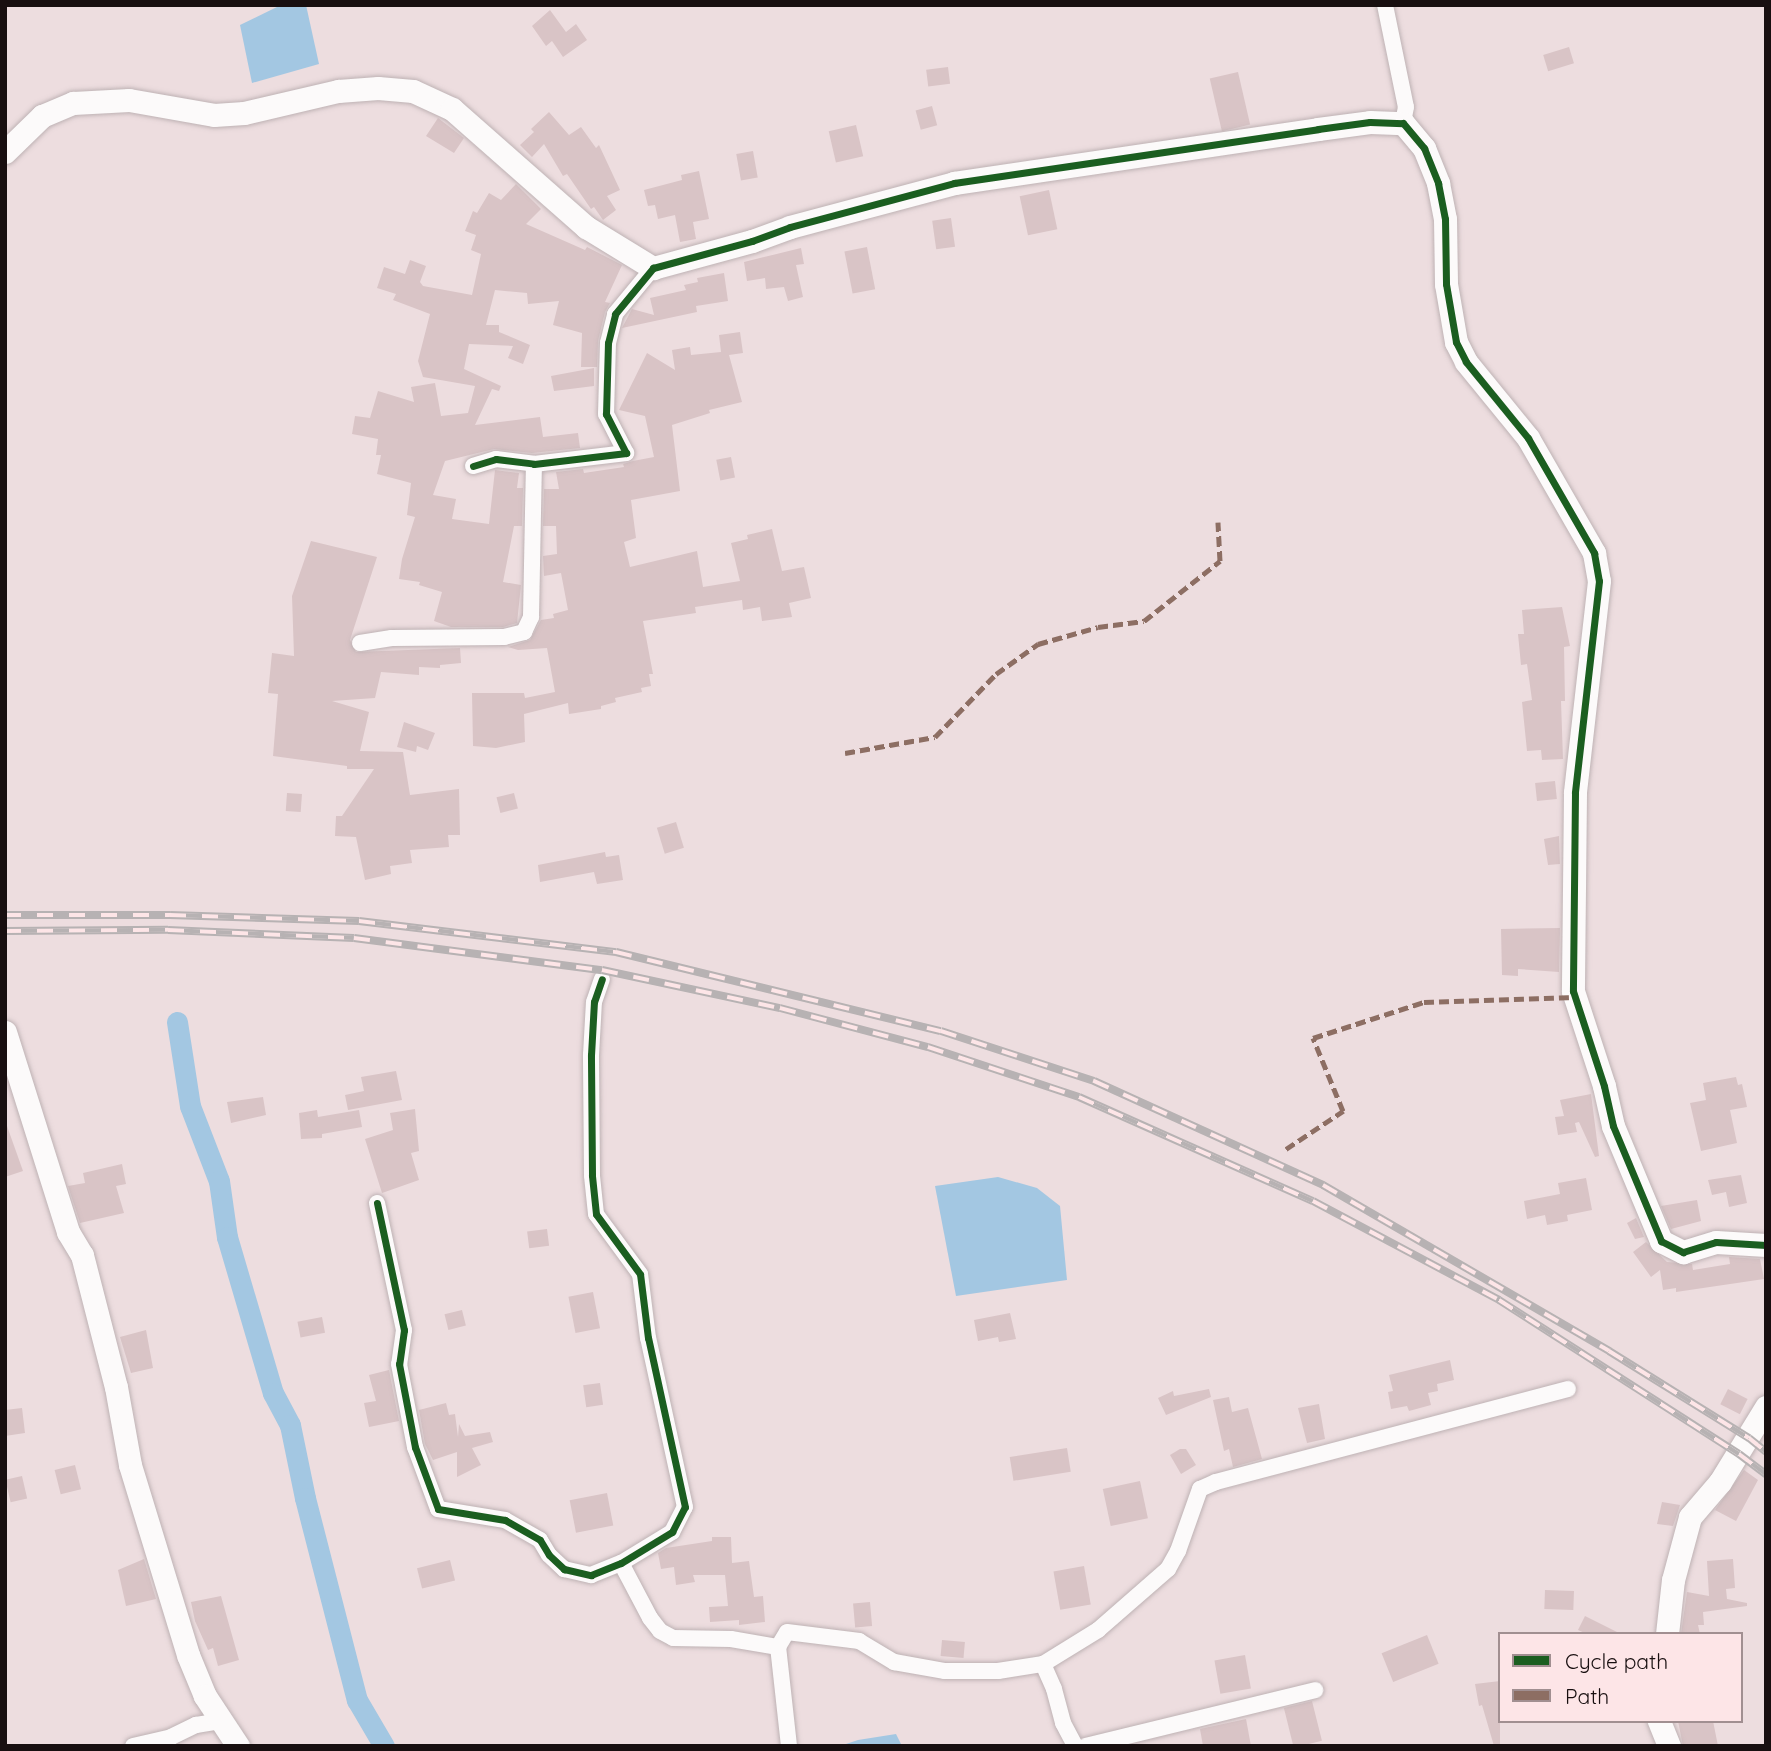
<!DOCTYPE html>
<style>
body{margin:0}
#map{position:relative;width:1771px;height:1751px;overflow:hidden;background:#eddddf;font-family:Quicksand,sans-serif}
div>[style]{position:absolute}
[style*='--x']{left:calc(var(--x)*1px);top:calc(var(--y)*1px);width:calc(var(--w)*1px);rotate:calc(var(--a)*1deg)}
.water>*{inset:0;background:#a3c7e2}
.canal>*{height:21px;margin:-10.5px;padding:0 10.5px;transform-origin:10.5px;border-radius:10.5px;background:#a3c7e2}
.building>*{inset:0;background:#d9c4c6;transform-origin:0 0}
.roads{filter:drop-shadow(0 0 2px #beb2b4) drop-shadow(0 0 2px #beb2b4)}
.street>*{height:16px;margin:-8px;padding:0 8px;transform-origin:8px;border-radius:8px;background:#fcfafa}
.secondary>*{height:23px;margin:-11.5px;padding:0 11.5px;transform-origin:11.5px;border-radius:11.5px;background:#fcfafa}
.rail>*{height:8px;margin-top:-4px;transform-origin:0;background:repeating-linear-gradient(90deg,#fde5e7 0 16px,#b7b2b3 0 32px);box-sizing:border-box;border-block:2px solid #b7b2b3}
.quiet>*{height:5px;margin-top:-2.5px;transform-origin:0;background:repeating-linear-gradient(90deg,#8d6e63 0 10px,transparent 0 15px)}
.cycleway>*{height:7px;margin:-3.5px;padding:0 3.5px;transform-origin:3.5px;border-radius:3.5px;background:#1b5e20}
span{translate:-50% -50%;white-space:nowrap;text-align:center;line-height:1.15;-webkit-text-stroke:5px #fde5e7;paint-order:stroke}
.frame{position:absolute;inset:0;border:7px solid #180f10;pointer-events:none}
.legend{position:absolute;left:1498px;top:1632px;width:245px;height:91px;box-sizing:border-box;background:#fde5e7;border:2px solid #a18f91;margin:0;padding:9px 12px;list-style:none;font-size:21px;color:#180f10}
.legend li{display:flex;align-items:center;gap:14px;height:35px}
.legend b{width:35px;border:2px solid #a18f91}
</style>
<div id="map">
<div class="water">
<i style="clip-path:polygon(281px 5px,306px 5px,319px 64px,252px 83px,240px 25px)"></i>
<i style="clip-path:polygon(998px 1177px,1037px 1188px,1060px 1206px,1067px 1280px,956px 1296px,935px 1186px)"></i>
<i style="clip-path:polygon(896px 1734px,902px 1746px,840px 1746px,858px 1740px)"></i>
</div>
<div class="canal">
<i style="--x:177;--y:1022;--w:85;--a:81.2"></i>
<i style="--x:190;--y:1106;--w:80;--a:68.9"></i>
<i style="--x:219;--y:1181;--w:57;--a:81.9"></i>
<i style="--x:227;--y:1237;--w:163;--a:73.6"></i>
<i style="--x:273;--y:1393;--w:36;--a:62"></i>
<i style="--x:290;--y:1425;--w:75;--a:78.4"></i>
<i style="--x:305;--y:1498;--w:209;--a:75.6"></i>
<i style="--x:357;--y:1700;--w:53;--a:59.6"></i>
</div>
<div class="building">
<i style="clip-path:polygon(550px 10px,566px 32px,576px 24px,587px 40px,563px 57px,552px 41px,546px 46px,532px 26px)"></i>
<i style="left:1569px;top:47px;width:17px;height:27px;rotate:73deg"></i>
<i style="left:948px;top:67px;width:17px;height:22px;rotate:83deg"></i>
<i style="left:1238px;top:72px;width:54px;height:29px;rotate:77deg"></i>
<i style="left:932px;top:106px;width:20px;height:17px;rotate:75deg"></i>
<i style="clip-path:polygon(549px 112px,569px 135px,581px 127px,596px 148px,599px 145px,620px 190px,607px 196px,616px 210px,603px 220px,594px 207px,591px 209px,567px 174px,563px 176px,544px 144px,532px 157px,520px 145px,534px 132px,531px 129px)"></i>
<i style="clip-path:polygon(438px 118px,464px 138px,454px 153px,426px 136px)"></i>
<i style="left:856px;top:125px;width:32px;height:28px;rotate:77deg"></i>
<i style="left:753px;top:151px;width:27px;height:17px;rotate:80deg"></i>
<i style="clip-path:polygon(699px 171px,709px 219px,693px 222px,696px 239px,680px 242px,675px 215px,658px 219px,655px 205px,648px 206px,644px 190px,682px 180px,681px 175px)"></i>
<i style="clip-path:polygon(516px 184px,541px 209px,526px 224px,585px 250px,587px 247px,622px 265px,605px 302px,610px 303px,605px 312px,598px 341px,597px 367px,581px 367px,582px 333px,553px 325px,559px 301px,528px 304px,527px 293px,495px 290px,486px 325px,499px 325px,499px 332px,530px 345px,523px 364px,508px 358px,513px 346px,469px 344px,464px 369px,501px 386px,499px 391px,492px 389px,475px 425px,540px 417px,543px 437px,578px 433px,580px 448px,532px 453px,494px 449px,445px 461px,433px 495px,456px 499px,452px 519px,489px 524px,495px 470px,519px 473px,517px 488px,523px 488px,522px 526px,514px 526px,503px 582px,521px 585px,517px 623px,503px 627px,451px 627px,434px 621px,442px 592px,419px 585px,420px 582px,399px 579px,402px 559px,415px 517px,407px 515px,411px 483px,377px 474px,381px 455px,376px 455px,378px 439px,352px 434px,355px 416px,370px 418px,378px 391px,414px 402px,411px 387px,435px 383px,441px 416px,468px 413px,475px 386px,423px 377px,418px 361px,430px 314px,393px 300px,396px 294px,377px 288px,384px 267px,405px 274px,410px 260px,426px 266px,420px 282px,423px 286px,472px 295px,481px 254px,471px 250px,476px 235px,465px 231px,473px 211px,477px 213px,489px 193px,501px 200px)"></i>
<i style="left:1049px;top:190px;width:40px;height:30px;rotate:78deg"></i>
<i style="left:951px;top:218px;width:29px;height:19px;rotate:82deg"></i>
<i style="left:867px;top:247px;width:43px;height:23px;rotate:79deg"></i>
<i style="clip-path:polygon(801px 248px,804px 264px,796px 265px,803px 297px,788px 301px,784px 287px,766px 289px,765px 278px,747px 281px,744px 262px)"></i>
<i style="clip-path:polygon(724px 273px,728px 301px,696px 306px,697px 312px,622px 328px,632px 309px,654px 315px,650px 298px,686px 290px,684px 285px,698px 282px,697px 278px)"></i>
<i style="clip-path:polygon(740px 332px,743px 353px,729px 355px,742px 402px,709px 410px,710px 413px,672px 425px,680px 491px,631px 500px,636px 538px,624px 542px,630px 567px,697px 551px,703px 587px,740px 581px,731px 543px,748px 539px,747px 535px,772px 529px,782px 571px,804px 567px,811px 598px,789px 603px,792px 617px,762px 621px,760px 607px,743px 610px,742px 600px,695px 607px,696px 613px,643px 621px,653px 674px,649px 674px,651px 686px,641px 688px,642px 692px,615px 698px,616px 702px,601px 706px,601px 709px,569px 714px,568px 703px,524px 714px,525px 742px,496px 748px,473px 746px,472px 693px,524px 693px,525px 698px,555px 692px,547px 648px,518px 650px,508px 647px,530px 640px,541px 620px,554px 618px,553px 614px,568px 610px,561px 573px,544px 576px,543px 556px,557px 554px,556px 526px,543px 526px,544px 489px,559px 489px,556px 472px,583px 469px,584px 473px,624px 467px,623px 464px,633px 461px,654px 457px,645px 416px,619px 410px,647px 353px,675px 370px,672px 350px,690px 347px,691px 355px,721px 352px,719px 335px)"></i>
<i style="clip-path:polygon(594px 368px,594px 386px,554px 391px,551px 376px)"></i>
<i style="left:731px;top:457px;width:21px;height:15px;rotate:79deg"></i>
<i style="clip-path:polygon(311px 541px,377px 557px,350px 640px,356px 652px,460px 648px,461px 663px,440px 665px,440px 668px,419px 667px,419px 675px,381px 672px,375px 698px,332px 701px,369px 712px,360px 751px,403px 752px,410px 795px,459px 789px,460px 835px,448px 835px,449px 847px,410px 850px,412px 863px,390px 866px,391px 874px,365px 880px,356px 837px,335px 836px,336px 816px,342px 816px,374px 769px,347px 769px,347px 766px,273px 756px,278px 694px,268px 693px,272px 653px,294px 656px,292px 596px)"></i>
<i style="clip-path:polygon(1562px 607px,1570px 646px,1564px 647px,1565px 701px,1561px 701px,1563px 759px,1542px 760px,1541px 750px,1527px 751px,1522px 702px,1532px 700px,1527px 664px,1521px 665px,1518px 634px,1524px 634px,1522px 610px)"></i>
<i style="clip-path:polygon(404px 722px,435px 733px,428px 750px,417px 746px,416px 752px,397px 747px)"></i>
<i style="left:1555px;top:781px;width:18px;height:20px;rotate:84deg"></i>
<i style="left:287px;top:793px;width:15px;height:18px;rotate:4deg"></i>
<i style="left:514px;top:793px;width:16px;height:18px;rotate:76deg"></i>
<i style="left:676px;top:822px;width:27px;height:20px;rotate:73deg"></i>
<i style="clip-path:polygon(1559px 836px,1560px 864px,1548px 865px,1544px 839px)"></i>
<i style="clip-path:polygon(605px 852px,606px 857px,619px 855px,623px 880px,597px 884px,594px 872px,540px 882px,538px 865px)"></i>
<i style="clip-path:polygon(1560px 928px,1559px 972px,1518px 969px,1518px 976px,1502px 975px,1501px 929px)"></i>
<i style="clip-path:polygon(396px 1071px,402px 1100px,348px 1110px,345px 1095px,364px 1091px,361px 1077px)"></i>
<i style="clip-path:polygon(1736px 1077px,1738px 1085px,1742px 1084px,1747px 1107px,1730px 1110px,1737px 1143px,1701px 1151px,1690px 1103px,1706px 1100px,1703px 1083px)"></i>
<i style="clip-path:polygon(1591px 1094px,1599px 1156px,1595px 1157px,1579px 1122px,1575px 1123px,1577px 1132px,1558px 1135px,1555px 1117px,1564px 1116px,1560px 1100px)"></i>
<i style="clip-path:polygon(263px 1097px,266px 1115px,231px 1123px,227px 1102px)"></i>
<i style="clip-path:polygon(415px 1109px,419px 1151px,411px 1153px,419px 1180px,382px 1193px,365px 1139px,393px 1130px,390px 1113px)"></i>
<i style="clip-path:polygon(317px 1110px,318px 1117px,359px 1110px,362px 1127px,322px 1134px,322px 1138px,301px 1139px,299px 1113px)"></i>
<i style="clip-path:polygon(7px 1126px,23px 1171px,5px 1177px,5px 1127px)"></i>
<i style="clip-path:polygon(122px 1164px,126px 1184px,116px 1186px,124px 1213px,80px 1223px,68px 1186px,85px 1183px,83px 1173px)"></i>
<i style="clip-path:polygon(1741px 1175px,1747px 1203px,1729px 1207px,1726px 1192px,1712px 1195px,1708px 1180px)"></i>
<i style="clip-path:polygon(1586px 1178px,1592px 1210px,1567px 1215px,1568px 1221px,1547px 1225px,1545px 1215px,1527px 1219px,1524px 1201px,1560px 1194px,1558px 1183px)"></i>
<i style="clip-path:polygon(1697px 1200px,1701px 1221px,1671px 1229px,1661px 1206px)"></i>
<i style="clip-path:polygon(1636px 1218px,1644px 1237px,1635px 1239px,1627px 1223px)"></i>
<i style="left:547px;top:1229px;width:17px;height:20px;rotate:83deg"></i>
<i style="clip-path:polygon(1646px 1242px,1667px 1262px,1692px 1264px,1693px 1270px,1730px 1264px,1729px 1257px,1760px 1259px,1764px 1279px,1676px 1292px,1676px 1288px,1663px 1290px,1660px 1270px,1651px 1277px,1633px 1252px)"></i>
<i style="left:593px;top:1292px;width:37px;height:25px;rotate:79deg"></i>
<i style="left:462px;top:1310px;width:16px;height:18px;rotate:76deg"></i>
<i style="clip-path:polygon(1010px 1313px,1016px 1339px,999px 1342px,998px 1337px,978px 1341px,974px 1320px)"></i>
<i style="left:322px;top:1317px;width:16px;height:25px;rotate:79deg"></i>
<i style="clip-path:polygon(146px 1330px,153px 1368px,131px 1373px,120px 1337px)"></i>
<i style="clip-path:polygon(1450px 1360px,1454px 1380px,1437px 1384px,1438px 1391px,1428px 1393px,1431px 1405px,1409px 1411px,1407px 1406px,1391px 1409px,1388px 1392px,1393px 1391px,1389px 1375px)"></i>
<i style="clip-path:polygon(389px 1370px,399px 1421px,369px 1427px,364px 1403px,376px 1401px,369px 1375px)"></i>
<i style="left:600px;top:1383px;width:22px;height:17px;rotate:82deg"></i>
<i style="clip-path:polygon(1209px 1389px,1211px 1397px,1166px 1415px,1158px 1398px,1173px 1391px,1174px 1396px)"></i>
<i style="left:1728px;top:1389px;width:22px;height:17px;rotate:27deg"></i>
<i style="clip-path:polygon(1229px 1397px,1232px 1412px,1248px 1408px,1262px 1459px,1233px 1467px,1229px 1449px,1224px 1451px,1213px 1400px)"></i>
<i style="clip-path:polygon(446px 1403px,449px 1415px,455px 1414px,458px 1437px,459px 1424px,465px 1436px,490px 1432px,493px 1442px,472px 1448px,481px 1465px,457px 1477px,457px 1452px,433px 1460px,425px 1444px,419px 1410px)"></i>
<i style="clip-path:polygon(1319px 1404px,1325px 1439px,1307px 1443px,1298px 1408px)"></i>
<i style="clip-path:polygon(22px 1408px,25px 1433px,5px 1436px,5px 1410px)"></i>
<i style="left:1067px;top:1448px;width:24px;height:58px;rotate:81deg"></i>
<i style="clip-path:polygon(1180px 1449px,1186px 1449px,1196px 1465px,1181px 1474px,1170px 1455px)"></i>
<i style="left:75px;top:1465px;width:25px;height:21px;rotate:76deg"></i>
<i style="clip-path:polygon(1744px 1470px,1758px 1480px,1736px 1521px,1715px 1510px)"></i>
<i style="left:22px;top:1476px;width:23px;height:17px;rotate:77deg"></i>
<i style="left:1140px;top:1481px;width:38px;height:38px;rotate:78deg"></i>
<i style="left:607px;top:1493px;width:33px;height:38px;rotate:79deg"></i>
<i style="clip-path:polygon(1662px 1502px,1680px 1505px,1673px 1526px,1657px 1524px)"></i>
<i style="clip-path:polygon(712px 1537px,731px 1537px,732px 1563px,749px 1561px,754px 1597px,763px 1596px,765px 1622px,739px 1625px,739px 1620px,710px 1622px,709px 1607px,728px 1606px,725px 1575px,693px 1575px,695px 1582px,676px 1585px,674px 1567px,661px 1569px,658px 1553px,666px 1548px,712px 1541px)"></i>
<i style="clip-path:polygon(144px 1559px,156px 1599px,126px 1606px,118px 1570px)"></i>
<i style="clip-path:polygon(1733px 1559px,1735px 1588px,1726px 1589px,1727px 1599px,1747px 1603px,1747px 1606px,1703px 1612px,1704px 1625px,1698px 1625px,1700px 1634px,1681px 1634px,1687px 1592px,1709px 1596px,1707px 1561px)"></i>
<i style="left:450px;top:1560px;width:21px;height:34px;rotate:76deg"></i>
<i style="left:1084px;top:1566px;width:39px;height:31px;rotate:80deg"></i>
<i style="left:1545px;top:1590px;width:29px;height:19px;rotate:2deg"></i>
<i style="clip-path:polygon(221px 1596px,239px 1660px,218px 1666px,213px 1648px,208px 1650px,195px 1621px,191px 1602px)"></i>
<i style="left:870px;top:1602px;width:24px;height:17px;rotate:85deg"></i>
<i style="clip-path:polygon(1585px 1616px,1621px 1634px,1587px 1634px,1578px 1630px)"></i>
<i style="left:1427px;top:1635px;width:31px;height:49px;rotate:68deg"></i>
<i style="left:942px;top:1640px;width:23px;height:16px;rotate:5deg"></i>
<i style="left:1245px;top:1655px;width:34px;height:31px;rotate:80deg"></i>
<i style="clip-path:polygon(1500px 1681px,1500px 1746px,1494px 1746px,1482px 1705px,1479px 1706px,1475px 1684px)"></i>
<i style="left:1312px;top:1701px;width:41px;height:29px;rotate:76deg"></i>
<i style="clip-path:polygon(1246px 1719px,1251px 1746px,1203px 1746px,1200px 1729px)"></i>
<i style="clip-path:polygon(1678px 1721px,1713px 1721px,1718px 1746px,1683px 1746px)"></i>
</div>
<div class="roads">
<div class="street">
<i style="--x:1385;--y:5;--w:104;--a:78.4"></i>
<i style="--x:1406;--y:107;--w:16;--a:101"></i>
<i style="--x:473;--y:466;--w:24;--a:-17"></i>
<i style="--x:496;--y:459;--w:38;--a:7"></i>
<i style="--x:534;--y:464;--w:93;--a:-6.8"></i>
<i style="--x:626;--y:453;--w:44;--a:-117.1"></i>
<i style="--x:606;--y:414;--w:71;--a:-88.4"></i>
<i style="--x:608;--y:343;--w:30;--a:-76"></i>
<i style="--x:615;--y:314;--w:60;--a:-50.4"></i>
<i style="--x:360;--y:643;--w:32;--a:-9"></i>
<i style="--x:392;--y:638;--w:112;--a:-0.5"></i>
<i style="--x:504;--y:637;--w:21;--a:-14"></i>
<i style="--x:524;--y:632;--w:17;--a:-65"></i>
<i style="--x:531;--y:617;--w:153;--a:-88.9"></i>
<i style="--x:377;--y:1203;--w:130;--a:78"></i>
<i style="--x:404;--y:1330;--w:34;--a:98"></i>
<i style="--x:399;--y:1364;--w:85;--a:79.1"></i>
<i style="--x:415;--y:1447;--w:66;--a:69.6"></i>
<i style="--x:438;--y:1509;--w:68;--a:9.3"></i>
<i style="--x:505;--y:1520;--w:40;--a:29.7"></i>
<i style="--x:540;--y:1540;--w:17;--a:59"></i>
<i style="--x:549;--y:1555;--w:21;--a:43"></i>
<i style="--x:564;--y:1569;--w:28;--a:13"></i>
<i style="--x:591;--y:1575;--w:32;--a:-22"></i>
<i style="--x:621;--y:1563;--w:60;--a:-31.3"></i>
<i style="--x:672;--y:1532;--w:28;--a:-63"></i>
<i style="--x:685;--y:1507;--w:173;--a:-102.3"></i>
<i style="--x:648;--y:1338;--w:64;--a:-97.1"></i>
<i style="--x:640;--y:1274;--w:74;--a:-126.3"></i>
<i style="--x:596;--y:1214;--w:39;--a:-96"></i>
<i style="--x:592;--y:1175;--w:120;--a:-90.5"></i>
<i style="--x:591;--y:1055;--w:53;--a:-86.8"></i>
<i style="--x:594;--y:1002;--w:24;--a:-71"></i>
<i style="--x:621;--y:1563;--w:62;--a:62.2"></i>
<i style="--x:650;--y:1618;--w:16;--a:52"></i>
<i style="--x:660;--y:1631;--w:15;--a:28"></i>
<i style="--x:673;--y:1638;--w:58;--a:1"></i>
<i style="--x:731;--y:1639;--w:48;--a:9.7"></i>
<i style="--x:1043;--y:1664;--w:27;--a:66"></i>
<i style="--x:1054;--y:1689;--w:35;--a:75"></i>
<i style="--x:1063;--y:1723;--w:26;--a:62"></i>
<i style="--x:133;--y:1746;--w:39;--a:-13"></i>
<i style="--x:171;--y:1737;--w:28;--a:-26"></i>
<i style="--x:196;--y:1725;--w:26;--a:-9"></i>
<i style="--x:789;--y:1746;--w:100;--a:-96.3"></i>
<i style="--x:778;--y:1647;--w:17;--a:-59"></i>
<i style="--x:787;--y:1632;--w:73;--a:7.1"></i>
<i style="--x:859;--y:1641;--w:41;--a:31"></i>
<i style="--x:894;--y:1662;--w:52;--a:10"></i>
<i style="--x:945;--y:1671;--w:53;--a:0"></i>
<i style="--x:998;--y:1671;--w:46;--a:-8.8"></i>
<i style="--x:1043;--y:1664;--w:65;--a:-31.7"></i>
<i style="--x:1098;--y:1630;--w:93;--a:-41.1"></i>
<i style="--x:1168;--y:1569;--w:21;--a:-61"></i>
<i style="--x:1178;--y:1551;--w:66;--a:-70.5"></i>
<i style="--x:1200;--y:1489;--w:17;--a:-24"></i>
<i style="--x:1216;--y:1482;--w:364;--a:-14.8"></i>
<i style="--x:1086;--y:1746;--w:236;--a:-13.7"></i>
</div>
<div class="secondary">
<i style="--x:5;--y:152;--w:52;--a:-44.2"></i>
<i style="--x:42;--y:116;--w:34;--a:-23"></i>
<i style="--x:73;--y:103;--w:56;--a:-3.1"></i>
<i style="--x:129;--y:100;--w:86;--a:10"></i>
<i style="--x:214;--y:115;--w:30;--a:-4"></i>
<i style="--x:244;--y:113;--w:97;--a:-13.2"></i>
<i style="--x:338;--y:91;--w:40;--a:-4.3"></i>
<i style="--x:378;--y:88;--w:35;--a:5"></i>
<i style="--x:413;--y:91;--w:43;--a:24.8"></i>
<i style="--x:452;--y:109;--w:179;--a:41.4"></i>
<i style="--x:586;--y:227;--w:79;--a:31.5"></i>
<i style="--x:653;--y:268;--w:103;--a:-15.3"></i>
<i style="--x:752;--y:241;--w:40;--a:-20.2"></i>
<i style="--x:790;--y:227;--w:170;--a:-15"></i>
<i style="--x:954;--y:183;--w:368;--a:-8.4"></i>
<i style="--x:1318;--y:129;--w:52;--a:-7.7"></i>
<i style="--x:1370;--y:122;--w:33;--a:2"></i>
<i style="--x:1403;--y:123;--w:33;--a:50"></i>
<i style="--x:1424;--y:148;--w:38;--a:68"></i>
<i style="--x:1438;--y:183;--w:37;--a:79"></i>
<i style="--x:1445;--y:219;--w:65;--a:89.1"></i>
<i style="--x:1446;--y:284;--w:59;--a:80.2"></i>
<i style="--x:1456;--y:342;--w:22;--a:63"></i>
<i style="--x:1466;--y:362;--w:98;--a:50.8"></i>
<i style="--x:1528;--y:438;--w:133;--a:60.1"></i>
<i style="--x:1594;--y:553;--w:28;--a:80"></i>
<i style="--x:1599;--y:581;--w:213;--a:96.5"></i>
<i style="--x:1575;--y:793;--w:198;--a:90.6"></i>
<i style="--x:1573;--y:991;--w:100;--a:71.9"></i>
<i style="--x:1604;--y:1086;--w:41;--a:77.3"></i>
<i style="--x:1613;--y:1126;--w:125;--a:67.3"></i>
<i style="--x:1661;--y:1241;--w:25;--a:27"></i>
<i style="--x:1683;--y:1252;--w:34;--a:-17"></i>
<i style="--x:1716;--y:1242;--w:50;--a:3.4"></i>
<i style="--x:5;--y:1032;--w:210;--a:72.5"></i>
<i style="--x:68;--y:1232;--w:27;--a:59"></i>
<i style="--x:82;--y:1255;--w:136;--a:75.6"></i>
<i style="--x:116;--y:1387;--w:79;--a:79.8"></i>
<i style="--x:130;--y:1465;--w:199;--a:73"></i>
<i style="--x:188;--y:1655;--w:44;--a:67.5"></i>
<i style="--x:205;--y:1696;--w:60;--a:56.6"></i>
<i style="--x:1667;--y:1634;--w:54;--a:-83.7"></i>
<i style="--x:1673;--y:1580;--w:65;--a:-74.9"></i>
<i style="--x:1690;--y:1517;--w:46;--a:-49.4"></i>
<i style="--x:1720;--y:1482;--w:88;--a:-58.5"></i>
<i style="--x:1659;--y:1721;--w:27;--a:68"></i>
</div>
</div>
<div class="rail">
<i style="--x:5;--y:915;--w:165;--a:0"></i>
<i style="--x:170;--y:915;--w:189;--a:1.8"></i>
<i style="--x:359;--y:921;--w:259;--a:6.9"></i>
<i style="--x:616;--y:952;--w:334;--a:13.7"></i>
<i style="--x:941;--y:1031;--w:161;--a:18.1"></i>
<i style="--x:1094;--y:1081;--w:252;--a:24.4"></i>
<i style="--x:1323;--y:1185;--w:331;--a:30.1"></i>
<i style="--x:1609;--y:1351;--w:165;--a:31.9"></i>
<i style="--x:1749;--y:1438;--w:22;--a:39"></i>
<i style="--x:5;--y:931;--w:163;--a:-0.4"></i>
<i style="--x:168;--y:930;--w:186;--a:2.5"></i>
<i style="--x:354;--y:938;--w:250;--a:7.4"></i>
<i style="--x:602;--y:970;--w:182;--a:12.1"></i>
<i style="--x:780;--y:1008;--w:153;--a:14.8"></i>
<i style="--x:928;--y:1047;--w:159;--a:18.3"></i>
<i style="--x:1079;--y:1097;--w:256;--a:24"></i>
<i style="--x:1313;--y:1201;--w:211;--a:28"></i>
<i style="--x:1499;--y:1300;--w:285;--a:32.7"></i>
<i style="--x:1739;--y:1454;--w:34;--a:37"></i>
</div>
<div class="quiet">
<i style="--x:845;--y:753;--w:91;--a:-10.1"></i>
<i style="--x:935;--y:737;--w:88;--a:-45.9"></i>
<i style="--x:996;--y:674;--w:52;--a:-35.5"></i>
<i style="--x:1038;--y:644;--w:62;--a:-15.8"></i>
<i style="--x:1098;--y:627;--w:46;--a:-7.4"></i>
<i style="--x:1144;--y:621;--w:97;--a:-38.3"></i>
<i style="--x:1220;--y:561;--w:39;--a:-93"></i>
<i style="--x:1286;--y:1149;--w:69;--a:-33.7"></i>
<i style="--x:1343;--y:1111;--w:79;--a:-112.3"></i>
<i style="--x:1313;--y:1038;--w:117;--a:-18"></i>
<i style="--x:1424;--y:1002;--w:151;--a:-1.9"></i>
</div>
<div class="cycleway">
<i style="--x:473;--y:466;--w:24;--a:-17"></i>
<i style="--x:496;--y:459;--w:38;--a:7"></i>
<i style="--x:534;--y:464;--w:93;--a:-6.8"></i>
<i style="--x:626;--y:453;--w:44;--a:-117.1"></i>
<i style="--x:606;--y:414;--w:71;--a:-88.4"></i>
<i style="--x:608;--y:343;--w:30;--a:-76"></i>
<i style="--x:615;--y:314;--w:60;--a:-50.4"></i>
<i style="--x:653;--y:268;--w:103;--a:-15.3"></i>
<i style="--x:752;--y:241;--w:40;--a:-20.2"></i>
<i style="--x:790;--y:227;--w:170;--a:-15"></i>
<i style="--x:954;--y:183;--w:368;--a:-8.4"></i>
<i style="--x:1318;--y:129;--w:52;--a:-7.7"></i>
<i style="--x:1370;--y:122;--w:33;--a:2"></i>
<i style="--x:1403;--y:123;--w:33;--a:50"></i>
<i style="--x:1424;--y:148;--w:38;--a:68"></i>
<i style="--x:1438;--y:183;--w:37;--a:79"></i>
<i style="--x:1445;--y:219;--w:65;--a:89.1"></i>
<i style="--x:1446;--y:284;--w:59;--a:80.2"></i>
<i style="--x:1456;--y:342;--w:22;--a:63"></i>
<i style="--x:1466;--y:362;--w:98;--a:50.8"></i>
<i style="--x:1528;--y:438;--w:133;--a:60.1"></i>
<i style="--x:1594;--y:553;--w:28;--a:80"></i>
<i style="--x:1599;--y:581;--w:213;--a:96.5"></i>
<i style="--x:1575;--y:793;--w:198;--a:90.6"></i>
<i style="--x:1573;--y:991;--w:100;--a:71.9"></i>
<i style="--x:1604;--y:1086;--w:41;--a:77.3"></i>
<i style="--x:1613;--y:1126;--w:125;--a:67.3"></i>
<i style="--x:1661;--y:1241;--w:25;--a:27"></i>
<i style="--x:1683;--y:1252;--w:34;--a:-17"></i>
<i style="--x:1716;--y:1242;--w:50;--a:3.4"></i>
<i style="--x:377;--y:1203;--w:130;--a:78"></i>
<i style="--x:404;--y:1330;--w:34;--a:98"></i>
<i style="--x:399;--y:1364;--w:85;--a:79.1"></i>
<i style="--x:415;--y:1447;--w:66;--a:69.6"></i>
<i style="--x:438;--y:1509;--w:68;--a:9.3"></i>
<i style="--x:505;--y:1520;--w:40;--a:29.7"></i>
<i style="--x:540;--y:1540;--w:17;--a:59"></i>
<i style="--x:549;--y:1555;--w:21;--a:43"></i>
<i style="--x:564;--y:1569;--w:28;--a:13"></i>
<i style="--x:591;--y:1575;--w:32;--a:-22"></i>
<i style="--x:621;--y:1563;--w:60;--a:-31.3"></i>
<i style="--x:672;--y:1532;--w:28;--a:-63"></i>
<i style="--x:685;--y:1507;--w:173;--a:-102.3"></i>
<i style="--x:648;--y:1338;--w:64;--a:-97.1"></i>
<i style="--x:640;--y:1274;--w:74;--a:-126.3"></i>
<i style="--x:596;--y:1214;--w:39;--a:-96"></i>
<i style="--x:592;--y:1175;--w:120;--a:-90.5"></i>
<i style="--x:591;--y:1055;--w:53;--a:-86.8"></i>
<i style="--x:594;--y:1002;--w:24;--a:-71"></i>
</div>
<div class="frame"></div>
<ul class="legend">
<li><b style="height:9px;background:#1b5e20"></b>Cycle path</li>
<li><b style="height:9px;background:#8d6e63"></b>Path</li>
</ul>
</div>
